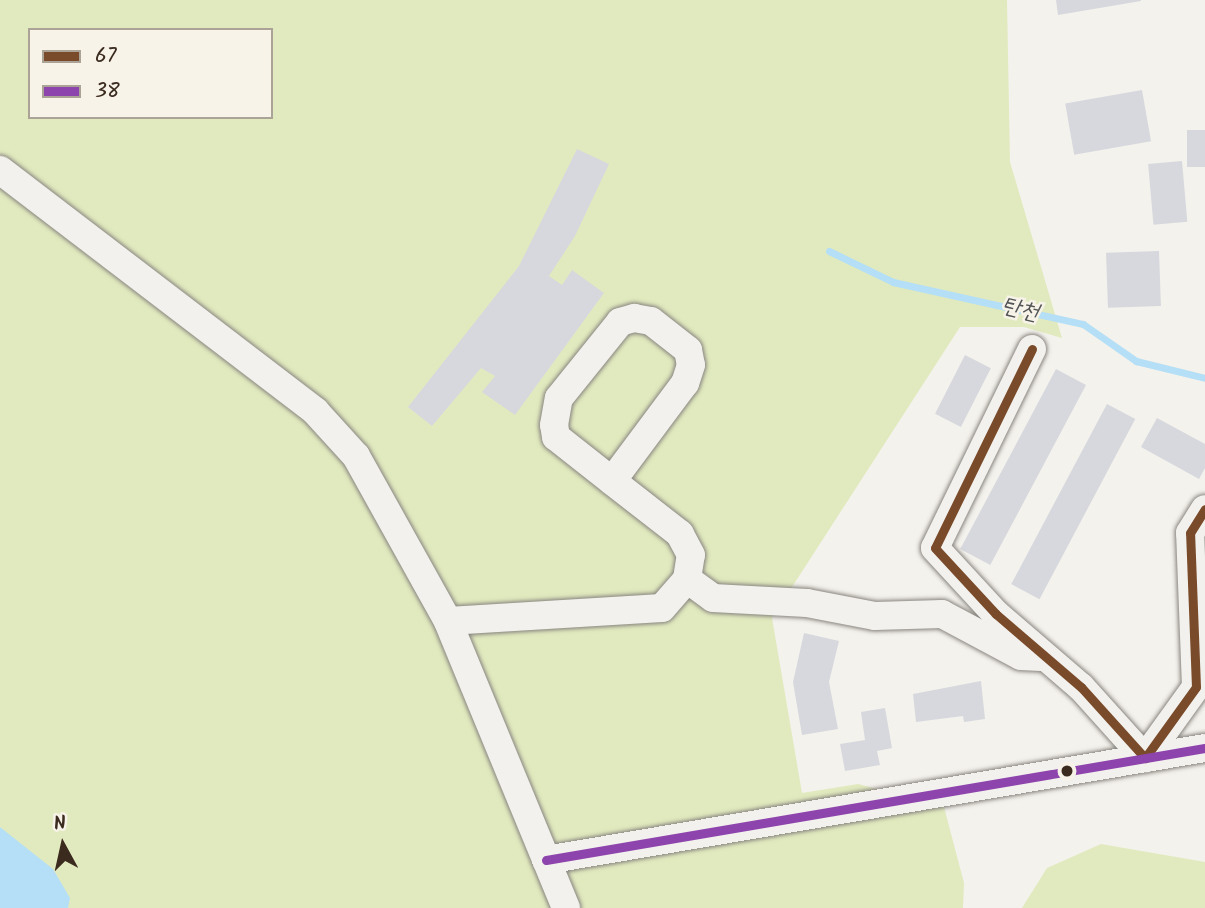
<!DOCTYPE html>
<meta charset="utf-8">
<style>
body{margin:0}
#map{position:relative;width:1205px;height:908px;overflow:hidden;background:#f4f2ec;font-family:Kalam,"Poor Story",sans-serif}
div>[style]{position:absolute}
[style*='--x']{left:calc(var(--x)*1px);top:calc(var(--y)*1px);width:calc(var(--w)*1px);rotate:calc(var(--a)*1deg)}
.green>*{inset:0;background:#e1eabe}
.water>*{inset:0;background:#b4dff6}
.stream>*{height:7px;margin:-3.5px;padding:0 3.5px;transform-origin:3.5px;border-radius:3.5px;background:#b4dff6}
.building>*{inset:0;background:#d6d8de;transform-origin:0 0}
.roads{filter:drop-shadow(0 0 2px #898580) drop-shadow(0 0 2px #898580)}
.minor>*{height:28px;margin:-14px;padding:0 14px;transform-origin:14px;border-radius:14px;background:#f2f1ed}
.bus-1>*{height:9px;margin:-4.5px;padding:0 4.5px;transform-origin:4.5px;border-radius:4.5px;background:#7a4b2a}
.bus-2>*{height:9px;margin:-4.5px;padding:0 4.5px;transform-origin:4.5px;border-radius:4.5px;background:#8e44ad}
.dots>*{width:19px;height:19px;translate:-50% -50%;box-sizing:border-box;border:4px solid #f7f3e8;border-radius:50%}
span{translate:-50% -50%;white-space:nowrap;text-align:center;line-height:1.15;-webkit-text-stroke:5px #f7f3e8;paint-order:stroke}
.water-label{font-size:23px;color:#525555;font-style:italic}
.legend{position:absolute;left:28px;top:28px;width:245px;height:91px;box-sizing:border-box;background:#f7f3e8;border:2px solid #aca397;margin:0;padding:9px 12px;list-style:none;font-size:21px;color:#3b2a1e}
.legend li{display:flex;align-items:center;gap:14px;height:35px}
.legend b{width:35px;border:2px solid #aca397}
.north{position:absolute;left:28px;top:810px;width:70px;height:70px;-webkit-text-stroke:5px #f7f3e8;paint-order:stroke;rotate:352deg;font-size:19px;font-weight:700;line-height:28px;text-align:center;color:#3b2a1e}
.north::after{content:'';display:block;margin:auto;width:24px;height:32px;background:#3b2a1e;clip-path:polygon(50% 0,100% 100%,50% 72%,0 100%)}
</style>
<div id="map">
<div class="green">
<i style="clip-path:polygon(evenodd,0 0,1007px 0,1010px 162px,1062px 338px,1024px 327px,960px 327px,772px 618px,802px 793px,858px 784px,944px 807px,964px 883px,963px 908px,0 908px,0 0,30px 30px,271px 30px,271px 117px,30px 117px,30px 30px)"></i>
<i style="clip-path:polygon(1101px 844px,1205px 862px,1205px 908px,1022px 908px,1047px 868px)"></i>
</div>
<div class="water">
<i style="clip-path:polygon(0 827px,53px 869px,70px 898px,68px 908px,0 908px)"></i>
</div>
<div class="stream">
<i style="--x:829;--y:251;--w:71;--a:25.8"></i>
<i style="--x:893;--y:282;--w:195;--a:12.5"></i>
<i style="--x:1083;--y:324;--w:65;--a:34.9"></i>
<i style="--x:1136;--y:361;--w:71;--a:13.8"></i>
</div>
<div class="building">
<i style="clip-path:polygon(1056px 0,1141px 0,1141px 1px,1058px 15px)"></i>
<i style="left:1142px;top:90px;width:52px;height:78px;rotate:80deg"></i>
<i style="left:1205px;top:130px;width:37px;height:18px;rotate:90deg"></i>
<i style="clip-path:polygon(577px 149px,609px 164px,575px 236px,549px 276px,562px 285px,572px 270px,604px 293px,515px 415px,482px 392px,495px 376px,481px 368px,432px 426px,408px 407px,519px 266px)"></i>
<i style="left:1182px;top:161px;width:61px;height:34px;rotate:85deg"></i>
<i style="left:1159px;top:251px;width:55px;height:53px;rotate:88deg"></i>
<i style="left:965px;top:355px;width:29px;height:66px;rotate:27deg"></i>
<i style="left:1056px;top:369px;width:34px;height:204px;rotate:28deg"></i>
<i style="left:1107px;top:404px;width:32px;height:204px;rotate:28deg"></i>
<i style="clip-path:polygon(1157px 418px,1205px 444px,1205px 468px,1199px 479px,1141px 447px)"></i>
<i style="clip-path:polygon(804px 633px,839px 641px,829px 682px,838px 729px,802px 735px,793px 682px)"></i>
<i style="clip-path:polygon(981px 681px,985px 719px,964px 722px,963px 716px,916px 722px,913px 694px)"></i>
<i style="clip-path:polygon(885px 708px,892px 748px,877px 751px,880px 765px,845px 771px,840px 744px,865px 740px,861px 712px)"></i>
</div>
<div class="roads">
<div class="minor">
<i style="--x:0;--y:170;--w:397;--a:37.4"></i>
<i style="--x:315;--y:411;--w:61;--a:47.7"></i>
<i style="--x:356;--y:456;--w:189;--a:60.9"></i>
<i style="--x:634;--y:318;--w:17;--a:10"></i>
<i style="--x:651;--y:321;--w:47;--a:38.1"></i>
<i style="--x:688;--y:350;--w:15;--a:79"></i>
<i style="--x:691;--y:365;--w:19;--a:108"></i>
<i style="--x:685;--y:383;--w:122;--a:126.7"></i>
<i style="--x:612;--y:481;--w:71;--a:-141.8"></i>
<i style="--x:556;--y:437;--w:12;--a:-99"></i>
<i style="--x:554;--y:425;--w:27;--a:-80"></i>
<i style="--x:559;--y:398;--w:97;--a:-51.2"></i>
<i style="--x:620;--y:322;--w:15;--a:-16"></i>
<i style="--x:1032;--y:349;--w:221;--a:116"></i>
<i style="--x:935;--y:548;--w:90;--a:47.3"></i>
<i style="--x:996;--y:614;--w:112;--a:40.7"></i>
<i style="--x:1081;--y:687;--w:96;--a:48"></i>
<i style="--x:1145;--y:758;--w:87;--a:-54.3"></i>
<i style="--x:1196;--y:687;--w:154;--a:-92.2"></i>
<i style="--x:1190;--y:533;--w:28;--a:-58"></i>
<i style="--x:687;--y:579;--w:32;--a:36"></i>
<i style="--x:713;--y:598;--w:94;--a:3"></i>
<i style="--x:807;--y:603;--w:69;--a:10.8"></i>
<i style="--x:875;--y:616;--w:67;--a:-1.7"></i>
<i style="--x:942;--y:614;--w:89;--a:28"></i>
<i style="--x:1021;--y:656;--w:20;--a:3"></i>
<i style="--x:546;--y:860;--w:668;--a:-9.65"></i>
<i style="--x:566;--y:908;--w:310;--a:-112.4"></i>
<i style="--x:448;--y:621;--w:214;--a:-3.5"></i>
<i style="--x:662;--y:608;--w:38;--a:-49"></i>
<i style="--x:687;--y:579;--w:24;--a:-81"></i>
<i style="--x:691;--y:555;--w:24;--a:-118"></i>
<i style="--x:680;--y:534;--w:86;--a:-142.1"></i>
</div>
</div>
<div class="bus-1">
<i style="--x:1032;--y:349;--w:221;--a:116"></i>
<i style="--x:935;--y:548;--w:90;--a:47.3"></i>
<i style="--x:996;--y:614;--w:112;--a:40.7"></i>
<i style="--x:1081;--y:687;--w:96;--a:48"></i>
<i style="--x:1145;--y:758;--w:87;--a:-54.3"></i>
<i style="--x:1196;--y:687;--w:154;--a:-92.2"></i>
<i style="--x:1190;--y:533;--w:28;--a:-58"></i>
</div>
<div class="bus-2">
<i style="--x:546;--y:860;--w:668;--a:-9.65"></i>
</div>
<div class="dots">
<i style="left:1067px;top:771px;background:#3b2a1e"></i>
</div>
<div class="water-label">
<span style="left:1020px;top:310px;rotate:13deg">탄천</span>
</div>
<ul class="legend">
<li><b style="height:9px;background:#7a4b2a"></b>67</li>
<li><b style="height:9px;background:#8e44ad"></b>38</li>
</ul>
<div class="north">N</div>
</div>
